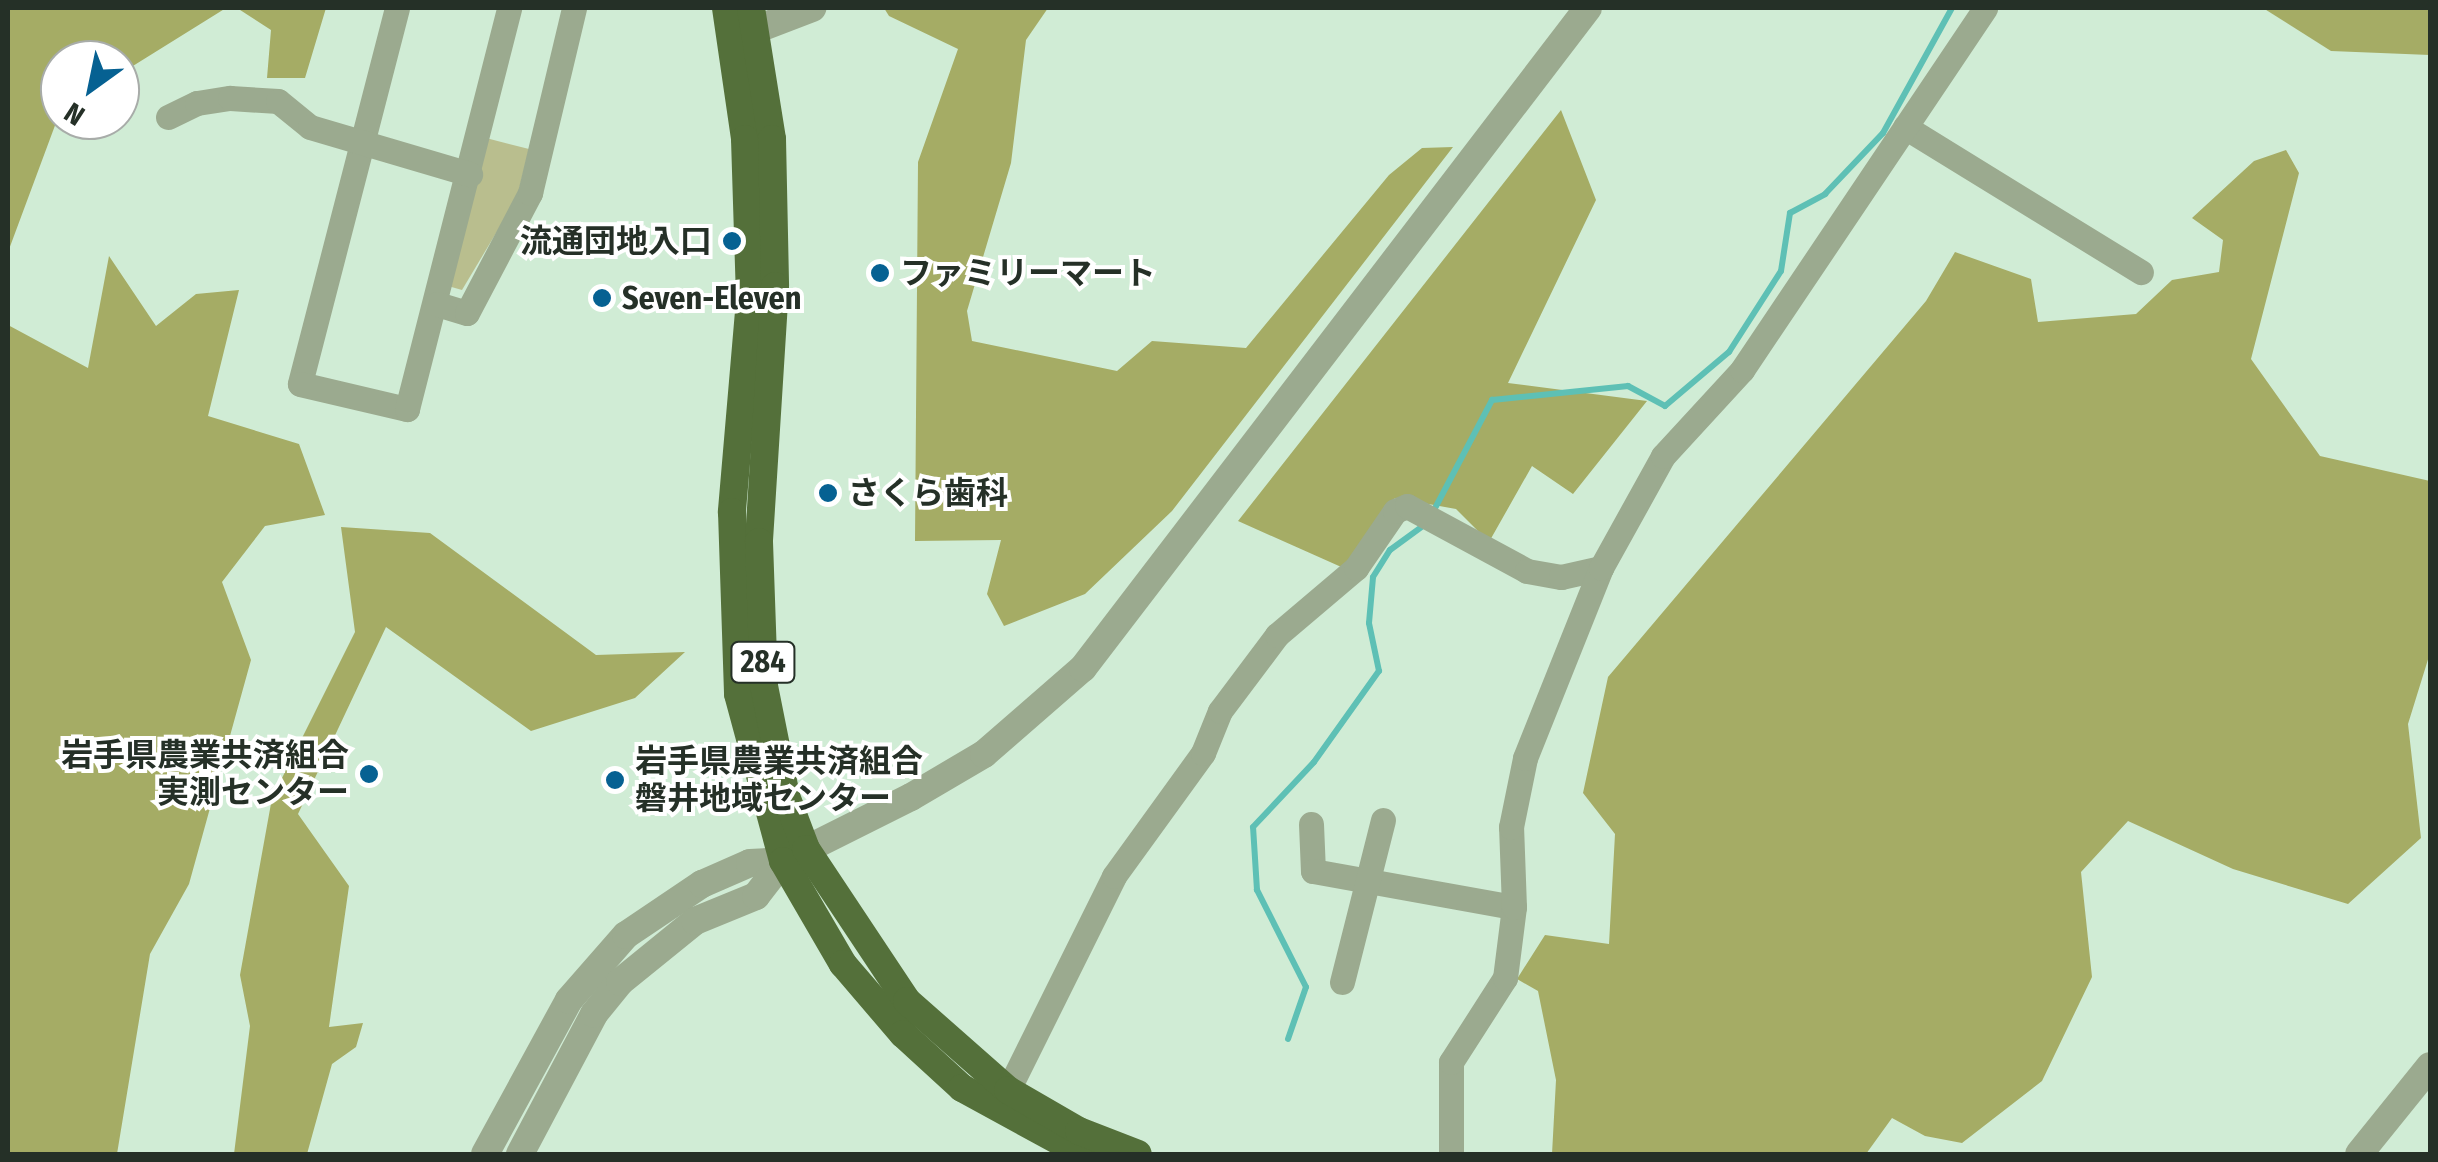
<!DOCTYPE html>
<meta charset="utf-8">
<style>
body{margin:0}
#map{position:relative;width:2438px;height:1162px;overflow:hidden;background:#d0ecd5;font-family:"Fira Sans Condensed","Noto Sans JP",sans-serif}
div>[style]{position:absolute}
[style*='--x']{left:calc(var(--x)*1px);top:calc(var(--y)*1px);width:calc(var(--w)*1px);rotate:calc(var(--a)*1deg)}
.green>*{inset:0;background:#b9be8e}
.forest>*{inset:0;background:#a5ac65}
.stream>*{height:6px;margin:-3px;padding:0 3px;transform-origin:3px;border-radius:3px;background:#5ec0b5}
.minor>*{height:25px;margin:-12.5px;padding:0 12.5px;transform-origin:12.5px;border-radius:12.5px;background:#9baa8f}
.tertiary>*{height:28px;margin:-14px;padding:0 14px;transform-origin:14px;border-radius:14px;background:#9baa8f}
.trunk>*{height:28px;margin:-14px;padding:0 14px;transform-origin:14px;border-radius:14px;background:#54703a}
.dots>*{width:28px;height:28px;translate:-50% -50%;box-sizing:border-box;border:5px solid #fff;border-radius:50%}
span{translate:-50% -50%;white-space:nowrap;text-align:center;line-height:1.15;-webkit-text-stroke:8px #fff;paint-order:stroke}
.shield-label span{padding:2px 8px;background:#fff;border:2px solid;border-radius:8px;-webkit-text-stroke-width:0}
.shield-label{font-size:30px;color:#253027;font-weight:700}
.poi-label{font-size:32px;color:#253027;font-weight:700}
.right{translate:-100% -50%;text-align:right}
.left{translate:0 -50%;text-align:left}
.frame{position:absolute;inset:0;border:10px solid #253027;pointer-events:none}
.north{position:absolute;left:40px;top:40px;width:100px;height:100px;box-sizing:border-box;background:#fff;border:2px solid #a8aca9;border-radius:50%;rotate:213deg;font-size:28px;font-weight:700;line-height:40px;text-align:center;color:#253027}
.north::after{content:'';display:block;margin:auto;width:35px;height:45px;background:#066192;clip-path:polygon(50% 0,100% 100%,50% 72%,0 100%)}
</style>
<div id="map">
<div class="green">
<i style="clip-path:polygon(486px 138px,529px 149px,517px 198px,462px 290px,448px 286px)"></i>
</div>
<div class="forest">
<i style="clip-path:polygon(8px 8px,226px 8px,120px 74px,120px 60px,60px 60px,60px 112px,8px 252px)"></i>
<i style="clip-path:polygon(237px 8px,326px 8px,305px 78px,267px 78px,271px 30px)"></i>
<i style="clip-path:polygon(884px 8px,1048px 8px,1026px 40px,1011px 163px,967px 311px,972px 341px,1117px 371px,1152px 341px,1246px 348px,1389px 175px,1422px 148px,1453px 147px,1172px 511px,1085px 594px,1004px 626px,987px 594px,1001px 540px,915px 541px,918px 162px,958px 49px,889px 16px)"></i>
<i style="clip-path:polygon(2263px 8px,2430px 8px,2430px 55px,2331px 51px)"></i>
<i style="clip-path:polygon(1561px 110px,1596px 200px,1508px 383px,1647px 401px,1573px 494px,1532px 466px,1489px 542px,1456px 509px,1395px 498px,1348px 570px,1238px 521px)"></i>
<i style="clip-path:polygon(2286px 150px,2299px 173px,2251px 359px,2320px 456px,2430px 481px,2430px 653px,2408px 724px,2421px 838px,2348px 904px,2233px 869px,2128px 821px,2081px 872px,2092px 977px,2042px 1081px,1962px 1143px,1925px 1136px,1892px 1118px,1866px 1154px,1552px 1154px,1556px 1080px,1538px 991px,1517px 979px,1545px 935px,1609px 944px,1615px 834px,1583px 793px,1608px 677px,1926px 301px,1955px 252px,2031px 279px,2038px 322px,2136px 314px,2172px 280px,2219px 272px,2223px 240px,2192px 218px,2254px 161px)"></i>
<i style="clip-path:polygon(109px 256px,156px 326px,196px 294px,239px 290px,208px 416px,299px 444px,325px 515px,265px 526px,222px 582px,251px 660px,189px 884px,150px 954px,117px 1154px,8px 1154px,8px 325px,88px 368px)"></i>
<i style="clip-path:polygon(341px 527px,430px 533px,596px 655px,685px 652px,635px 698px,531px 731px,386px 627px,298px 814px,349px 886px,329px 1027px,363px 1023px,356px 1047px,332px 1064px,307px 1154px,234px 1154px,250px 1026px,240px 975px,272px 798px,355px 632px)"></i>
</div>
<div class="stream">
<i style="--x:1433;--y:512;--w:127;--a:-62.2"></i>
<i style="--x:1492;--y:400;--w:137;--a:-5.9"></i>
<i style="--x:1628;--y:386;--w:42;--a:28.4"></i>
<i style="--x:1665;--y:406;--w:84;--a:-40.2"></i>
<i style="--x:1729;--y:352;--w:96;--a:-57.3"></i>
<i style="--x:1781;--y:271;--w:59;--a:-81.2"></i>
<i style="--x:1790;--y:213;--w:40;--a:-28"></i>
<i style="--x:1825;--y:194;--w:84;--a:-46.4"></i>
<i style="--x:1883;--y:133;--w:143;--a:-61.1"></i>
<i style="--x:1288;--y:1039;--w:55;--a:-70.9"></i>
<i style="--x:1306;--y:987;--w:109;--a:-116.8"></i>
<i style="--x:1257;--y:890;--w:63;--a:-93.6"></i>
<i style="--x:1253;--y:827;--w:89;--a:-46.8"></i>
<i style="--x:1314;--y:762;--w:112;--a:-54.5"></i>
<i style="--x:1379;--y:671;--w:49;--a:-101.8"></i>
<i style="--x:1369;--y:623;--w:46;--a:-85"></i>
<i style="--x:1373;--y:577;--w:32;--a:-58"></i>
<i style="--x:1390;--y:550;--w:46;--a:-36.1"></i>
</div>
<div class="minor">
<i style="--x:397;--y:8;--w:388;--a:104.5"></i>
<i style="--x:300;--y:384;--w:110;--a:13.2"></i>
<i style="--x:407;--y:409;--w:414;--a:-75.7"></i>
<i style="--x:168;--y:117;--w:32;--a:-26"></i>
<i style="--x:197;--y:103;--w:33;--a:-9"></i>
<i style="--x:230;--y:98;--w:48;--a:3.6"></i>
<i style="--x:278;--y:101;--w:41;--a:39.1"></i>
<i style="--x:310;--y:127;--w:167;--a:16.4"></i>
<i style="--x:1905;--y:127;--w:277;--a:31.6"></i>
<i style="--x:437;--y:304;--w:31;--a:17"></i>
<i style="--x:467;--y:313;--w:136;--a:-62.3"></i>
<i style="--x:530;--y:193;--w:190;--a:-76.6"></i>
<i style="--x:1311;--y:824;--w:47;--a:87.6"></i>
<i style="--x:1313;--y:871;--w:204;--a:10.2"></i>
<i style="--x:1342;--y:982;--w:167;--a:-75.8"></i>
<i style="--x:1008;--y:1090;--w:239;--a:-63.6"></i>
<i style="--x:1114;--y:876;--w:152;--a:-54.1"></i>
<i style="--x:1203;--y:753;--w:45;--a:-68"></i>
<i style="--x:1220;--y:711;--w:95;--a:-53.1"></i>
<i style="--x:1277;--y:635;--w:104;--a:-40.3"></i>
<i style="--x:1356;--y:568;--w:69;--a:-55.6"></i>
<i style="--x:1395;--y:511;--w:13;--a:-23"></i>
<i style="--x:1407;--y:506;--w:136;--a:28.4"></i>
<i style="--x:1527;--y:571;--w:35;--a:10"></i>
<i style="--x:1561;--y:577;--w:41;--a:-12.7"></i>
<i style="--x:1451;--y:1154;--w:92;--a:-90"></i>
<i style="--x:1451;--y:1062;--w:100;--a:-57.3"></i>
<i style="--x:1505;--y:978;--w:72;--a:-82.8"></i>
<i style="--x:1514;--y:907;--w:80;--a:-92.1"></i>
<i style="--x:1511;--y:827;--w:70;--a:-78.5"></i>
<i style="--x:1525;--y:758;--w:205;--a:-68.2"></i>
<i style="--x:1601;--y:568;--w:128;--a:-61"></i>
<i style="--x:1663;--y:456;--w:117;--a:-47.4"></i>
<i style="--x:1742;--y:370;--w:436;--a:-56.1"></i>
</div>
<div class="tertiary">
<i style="--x:734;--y:38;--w:84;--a:-21"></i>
<i style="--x:485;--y:1154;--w:175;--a:-61.4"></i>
<i style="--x:569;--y:1000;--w:86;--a:-48.8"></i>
<i style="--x:626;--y:935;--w:92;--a:-33.9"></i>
<i style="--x:702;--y:884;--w:52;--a:-23.6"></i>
<i style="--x:750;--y:863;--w:33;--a:-3"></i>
<i style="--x:783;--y:861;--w:143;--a:-26.6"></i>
<i style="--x:911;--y:797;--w:85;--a:-30.5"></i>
<i style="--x:984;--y:754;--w:131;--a:-41"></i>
<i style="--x:1083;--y:668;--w:831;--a:-52.58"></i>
<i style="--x:520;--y:1154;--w:158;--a:-62.1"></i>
<i style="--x:594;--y:1014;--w:41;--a:-50.9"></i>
<i style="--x:620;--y:982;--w:97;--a:-39.1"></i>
<i style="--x:695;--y:921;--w:66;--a:-22.3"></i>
<i style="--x:756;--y:896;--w:44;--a:-52.4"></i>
<i style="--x:2359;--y:1154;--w:113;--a:-51.1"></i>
</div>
<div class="trunk">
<i style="--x:726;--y:8;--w:132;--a:81.7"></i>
<i style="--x:745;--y:139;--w:161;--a:88.2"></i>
<i style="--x:750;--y:300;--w:213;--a:94.9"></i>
<i style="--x:732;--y:512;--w:182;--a:88.1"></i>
<i style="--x:738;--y:694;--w:173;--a:74.9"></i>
<i style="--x:783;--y:861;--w:119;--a:59.8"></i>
<i style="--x:843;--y:964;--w:92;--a:49.4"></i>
<i style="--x:903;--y:1034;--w:80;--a:42.5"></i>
<i style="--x:962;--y:1088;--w:138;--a:28.6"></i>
<i style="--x:751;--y:8;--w:133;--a:80.9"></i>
<i style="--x:772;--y:139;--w:147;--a:88.8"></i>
<i style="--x:775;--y:286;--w:256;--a:93.6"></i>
<i style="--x:759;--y:542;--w:144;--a:88"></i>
<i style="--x:764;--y:686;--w:112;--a:78.7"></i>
<i style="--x:786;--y:796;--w:57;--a:69.3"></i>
<i style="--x:806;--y:849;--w:182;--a:56.4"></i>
<i style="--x:907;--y:1001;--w:135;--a:41.4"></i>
<i style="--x:1008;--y:1090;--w:82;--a:30"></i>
<i style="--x:1079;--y:1131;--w:63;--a:21.3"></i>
</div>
<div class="dots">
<i style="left:732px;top:241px;background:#066192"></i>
<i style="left:880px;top:273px;background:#066192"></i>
<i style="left:602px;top:298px;background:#066192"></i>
<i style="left:828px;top:493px;background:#066192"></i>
<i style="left:369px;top:774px;background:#066192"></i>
<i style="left:615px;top:780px;background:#066192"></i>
</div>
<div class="shield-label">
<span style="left:763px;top:662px">284</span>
</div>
<div class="poi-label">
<span class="right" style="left:712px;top:241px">流通団地入口</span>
<span class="left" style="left:900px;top:273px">ファミリーマート</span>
<span class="left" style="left:622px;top:298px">Seven-Eleven</span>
<span class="left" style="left:848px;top:493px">さくら歯科</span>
<span class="right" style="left:349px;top:774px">岩手県農業共済組合<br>実測センター</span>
<span class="left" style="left:635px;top:780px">岩手県農業共済組合<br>磐井地域センター</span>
</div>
<div class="frame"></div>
<div class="north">N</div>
</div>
